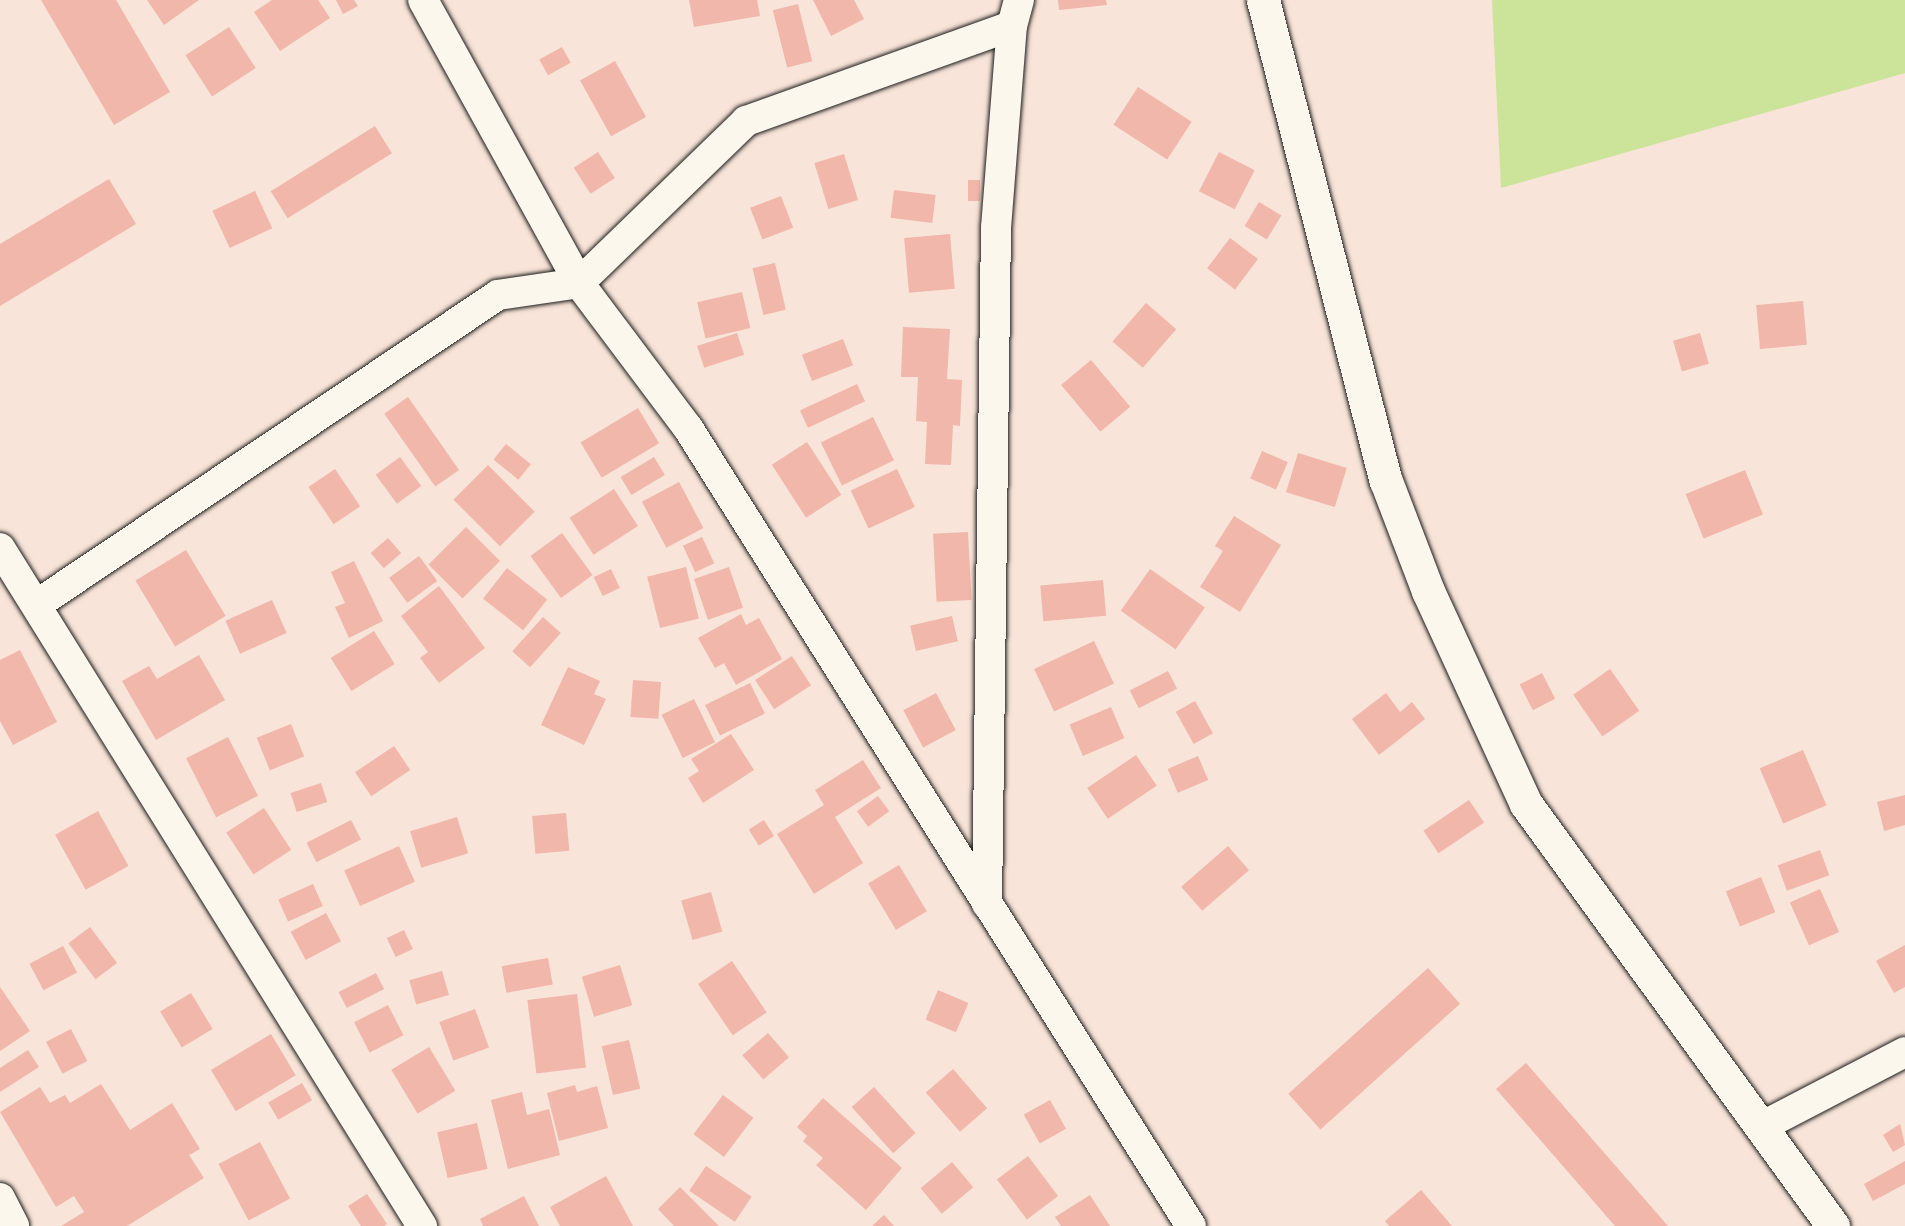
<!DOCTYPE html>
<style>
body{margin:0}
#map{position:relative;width:1905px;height:1226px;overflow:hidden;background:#f8e4d8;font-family:Sriracha,sans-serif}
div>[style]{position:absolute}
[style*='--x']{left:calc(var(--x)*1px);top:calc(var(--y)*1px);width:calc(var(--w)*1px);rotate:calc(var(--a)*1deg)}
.green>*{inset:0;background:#cce499}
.building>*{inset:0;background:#f1b7aa;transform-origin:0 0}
.roads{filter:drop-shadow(0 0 2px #1c1c1c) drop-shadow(0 0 2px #1c1c1c)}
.minor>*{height:30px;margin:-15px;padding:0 15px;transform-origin:15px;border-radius:15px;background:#fbf7ec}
.tertiary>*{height:33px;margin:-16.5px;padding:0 16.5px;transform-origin:16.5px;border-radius:16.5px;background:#fbf7ec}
span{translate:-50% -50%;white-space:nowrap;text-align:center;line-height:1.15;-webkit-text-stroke:4.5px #fbf7ec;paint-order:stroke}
</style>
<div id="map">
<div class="green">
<i style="clip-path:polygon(1492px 0,1905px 0,1905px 73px,1501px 188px)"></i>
</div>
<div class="building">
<i style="clip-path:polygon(41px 0,116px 0,170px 92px,114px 125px)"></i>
<i style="clip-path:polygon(147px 0,199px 0,164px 25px)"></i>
<i style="clip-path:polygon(272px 0,318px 0,330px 18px,280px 51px,254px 12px)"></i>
<i style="clip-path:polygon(336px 0,354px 0,358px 6px,343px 14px)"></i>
<i style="clip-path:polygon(689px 0,757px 0,760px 16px,694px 27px)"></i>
<i style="clip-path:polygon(813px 0,854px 0,864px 19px,831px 36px)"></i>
<i style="clip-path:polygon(1058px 0,1106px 0,1107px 5px,1059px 10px)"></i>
<i style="left:798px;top:4px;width:59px;height:26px;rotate:76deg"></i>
<i style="left:229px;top:27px;width:49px;height:52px;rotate:57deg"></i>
<i style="left:562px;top:47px;width:18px;height:26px;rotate:61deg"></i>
<i style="left:615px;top:61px;width:64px;height:40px;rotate:61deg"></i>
<i style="left:1138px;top:87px;width:64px;height:45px;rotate:33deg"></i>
<i style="left:375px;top:126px;width:32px;height:123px;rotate:58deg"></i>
<i style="left:598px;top:152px;width:31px;height:29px;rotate:57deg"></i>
<i style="left:1219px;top:152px;width:40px;height:44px;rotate:27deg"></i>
<i style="left:844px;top:154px;width:48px;height:31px;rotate:73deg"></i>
<i style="clip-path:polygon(109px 179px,136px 224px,0 306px,0 244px)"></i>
<i style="left:968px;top:180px;width:12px;height:21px"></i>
<i style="left:894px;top:190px;width:42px;height:28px;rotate:7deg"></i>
<i style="left:255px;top:191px;width:41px;height:47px;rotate:65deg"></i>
<i style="left:781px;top:196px;width:34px;height:33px;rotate:69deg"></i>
<i style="left:1259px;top:202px;width:26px;height:28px;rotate:31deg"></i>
<i style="left:950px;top:234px;width:55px;height:46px;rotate:85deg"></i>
<i style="left:1230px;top:238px;width:35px;height:38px;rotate:37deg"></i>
<i style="left:775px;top:263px;width:48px;height:23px;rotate:77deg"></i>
<i style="left:742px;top:292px;width:37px;height:46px;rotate:77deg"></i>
<i style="left:1803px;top:301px;width:44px;height:47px;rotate:85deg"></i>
<i style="left:1146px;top:303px;width:40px;height:51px;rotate:41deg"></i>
<i style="clip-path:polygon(903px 327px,950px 329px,947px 379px,962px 380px,960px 426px,953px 425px,951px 465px,925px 464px,927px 422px,916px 421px,918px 377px,901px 377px)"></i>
<i style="left:737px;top:333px;width:23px;height:42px;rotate:72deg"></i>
<i style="left:1700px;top:333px;width:32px;height:28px;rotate:74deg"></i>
<i style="left:843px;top:339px;width:28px;height:44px;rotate:69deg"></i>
<i style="left:1091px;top:360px;width:61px;height:39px;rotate:50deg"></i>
<i style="left:857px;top:384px;width:19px;height:63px;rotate:65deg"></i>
<i style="left:408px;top:397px;width:89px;height:29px;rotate:55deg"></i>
<i style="left:638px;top:408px;width:41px;height:67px;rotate:59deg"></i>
<i style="left:873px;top:417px;width:48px;height:58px;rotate:64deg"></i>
<i style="left:807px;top:442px;width:63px;height:42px;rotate:57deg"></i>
<i style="left:506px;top:444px;width:32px;height:20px;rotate:39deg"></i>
<i style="left:1262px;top:451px;width:28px;height:30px;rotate:23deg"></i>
<i style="left:1298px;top:453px;width:51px;height:41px;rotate:17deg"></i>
<i style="left:400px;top:457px;width:36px;height:30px;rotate:54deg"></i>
<i style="left:654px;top:457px;width:21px;height:39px;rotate:59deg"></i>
<i style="left:488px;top:465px;width:66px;height:49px;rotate:45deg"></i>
<i style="left:335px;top:469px;width:45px;height:32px;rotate:56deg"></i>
<i style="left:897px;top:469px;width:42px;height:51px;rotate:65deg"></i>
<i style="left:1745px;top:470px;width:48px;height:64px;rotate:68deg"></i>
<i style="left:679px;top:482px;width:52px;height:42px;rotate:62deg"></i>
<i style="left:614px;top:489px;width:44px;height:53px;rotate:57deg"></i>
<i style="clip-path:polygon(1234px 516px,1281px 545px,1240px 612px,1200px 587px,1223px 551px,1215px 546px)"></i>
<i style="left:466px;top:527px;width:48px;height:53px;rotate:45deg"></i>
<i style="left:968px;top:532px;width:68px;height:35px;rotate:87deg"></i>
<i style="left:562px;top:533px;width:52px;height:39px;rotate:54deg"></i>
<i style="left:702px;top:537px;width:29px;height:21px;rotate:65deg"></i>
<i style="left:388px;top:538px;width:20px;height:23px;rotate:49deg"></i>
<i style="left:186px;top:550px;width:77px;height:59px;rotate:59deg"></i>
<i style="left:419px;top:556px;width:31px;height:37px;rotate:54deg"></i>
<i style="clip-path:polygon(354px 561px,383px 621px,349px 638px,335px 607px,345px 603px,331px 572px)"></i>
<i style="left:686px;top:567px;width:53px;height:40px;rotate:76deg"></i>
<i style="left:729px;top:567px;width:43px;height:37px;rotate:71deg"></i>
<i style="left:507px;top:568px;width:51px;height:39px;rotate:38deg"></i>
<i style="left:611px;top:569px;width:21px;height:19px;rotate:65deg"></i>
<i style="left:1150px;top:569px;width:67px;height:51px;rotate:35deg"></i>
<i style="left:1103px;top:580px;width:36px;height:63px;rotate:85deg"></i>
<i style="clip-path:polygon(439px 586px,485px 648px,439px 683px,420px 658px,428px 652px,401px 616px)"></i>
<i style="left:272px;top:600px;width:36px;height:51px;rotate:66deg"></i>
<i style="clip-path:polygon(741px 614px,746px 625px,759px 618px,782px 659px,736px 685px,724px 663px,715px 668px,698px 638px)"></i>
<i style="left:952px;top:616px;width:26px;height:43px;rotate:77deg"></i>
<i style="left:543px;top:617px;width:24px;height:46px;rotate:42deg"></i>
<i style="left:374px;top:631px;width:39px;height:51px;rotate:58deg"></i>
<i style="left:1094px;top:641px;width:47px;height:66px;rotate:65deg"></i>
<i style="clip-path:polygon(20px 650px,57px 722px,13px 745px,0 721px,0 660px)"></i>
<i style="clip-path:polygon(199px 655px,225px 700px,156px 740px,122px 681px,149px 666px,157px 679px)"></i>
<i style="left:792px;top:656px;width:35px;height:44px;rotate:57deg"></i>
<i style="clip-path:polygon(568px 667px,600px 681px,594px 694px,606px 699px,584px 745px,541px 725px)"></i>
<i style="left:1610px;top:669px;width:51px;height:45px;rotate:55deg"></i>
<i style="left:1168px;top:671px;width:20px;height:43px;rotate:63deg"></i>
<i style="left:1542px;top:673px;width:29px;height:25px;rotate:63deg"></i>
<i style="left:633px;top:680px;width:28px;height:37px;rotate:4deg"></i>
<i style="left:750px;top:683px;width:34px;height:50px;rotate:64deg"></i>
<i style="left:936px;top:693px;width:42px;height:37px;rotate:62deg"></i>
<i style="clip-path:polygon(1386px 693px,1400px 712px,1412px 702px,1425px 719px,1379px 755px,1352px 719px)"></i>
<i style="left:694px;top:699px;width:48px;height:36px;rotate:64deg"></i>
<i style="left:1195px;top:701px;width:37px;height:22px;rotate:61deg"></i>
<i style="left:1111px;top:707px;width:34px;height:45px;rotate:67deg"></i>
<i style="left:291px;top:724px;width:35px;height:37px;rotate:68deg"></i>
<i style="clip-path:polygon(731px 734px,754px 770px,703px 803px,688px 778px,699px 771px,691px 759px)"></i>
<i style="left:228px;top:737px;width:66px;height:47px;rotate:63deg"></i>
<i style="left:394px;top:746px;width:29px;height:47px;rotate:56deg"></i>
<i style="left:1803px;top:750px;width:60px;height:47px;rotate:67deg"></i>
<i style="left:1136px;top:755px;width:37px;height:59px;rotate:56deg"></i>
<i style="left:1198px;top:756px;width:26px;height:33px;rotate:67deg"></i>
<i style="clip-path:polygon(863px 760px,881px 788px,835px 817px,863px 863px,814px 894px,777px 834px,824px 805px,815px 790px)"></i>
<i style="left:321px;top:783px;width:20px;height:32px;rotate:72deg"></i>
<i style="clip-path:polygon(1905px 795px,1905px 825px,1884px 831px,1877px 802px)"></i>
<i style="left:878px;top:796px;width:19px;height:26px;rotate:54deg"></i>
<i style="left:1469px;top:800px;width:27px;height:55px;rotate:56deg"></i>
<i style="left:264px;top:808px;width:50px;height:45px;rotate:57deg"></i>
<i style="left:98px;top:811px;width:63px;height:49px;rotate:61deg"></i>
<i style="left:566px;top:813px;width:38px;height:34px;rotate:85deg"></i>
<i style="left:457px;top:817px;width:38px;height:49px;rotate:73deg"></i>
<i style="left:351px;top:820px;width:22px;height:50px;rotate:63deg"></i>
<i style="left:764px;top:820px;width:19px;height:18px;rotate:58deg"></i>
<i style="left:399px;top:846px;width:39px;height:60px;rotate:66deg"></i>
<i style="left:1228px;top:846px;width:32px;height:62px;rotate:49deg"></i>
<i style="left:1820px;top:850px;width:27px;height:45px;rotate:70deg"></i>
<i style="left:899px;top:865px;width:54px;height:36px;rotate:59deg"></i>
<i style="left:1761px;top:877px;width:38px;height:38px;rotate:68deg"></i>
<i style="left:313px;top:884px;width:24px;height:38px;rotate:66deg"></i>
<i style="left:1820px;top:889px;width:47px;height:33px;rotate:66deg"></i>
<i style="left:711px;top:892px;width:41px;height:31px;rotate:74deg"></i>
<i style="left:326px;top:913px;width:32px;height:40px;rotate:62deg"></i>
<i style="left:90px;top:927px;width:45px;height:27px;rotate:53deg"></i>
<i style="left:404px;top:930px;width:21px;height:19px;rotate:65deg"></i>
<i style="clip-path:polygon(1905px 945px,1905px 987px,1894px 993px,1876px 961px)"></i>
<i style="left:63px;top:946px;width:30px;height:38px;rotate:62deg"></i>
<i style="left:548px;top:958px;width:27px;height:47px;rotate:80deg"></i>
<i style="left:732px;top:961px;width:62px;height:41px;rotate:56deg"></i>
<i style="left:620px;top:965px;width:42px;height:40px;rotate:73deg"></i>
<i style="left:1428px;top:968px;width:48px;height:188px;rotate:48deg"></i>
<i style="left:442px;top:971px;width:25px;height:34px;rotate:74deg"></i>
<i style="left:376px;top:973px;width:18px;height:42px;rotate:63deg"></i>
<i style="clip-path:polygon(0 987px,30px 1031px,0 1051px)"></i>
<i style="left:938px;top:990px;width:33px;height:32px;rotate:23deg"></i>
<i style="left:191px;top:993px;width:42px;height:36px;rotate:59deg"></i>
<i style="left:577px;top:994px;width:74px;height:50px;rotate:83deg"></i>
<i style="left:388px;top:1005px;width:34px;height:38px;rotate:63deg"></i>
<i style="left:475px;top:1009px;width:41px;height:38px;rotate:70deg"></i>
<i style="left:71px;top:1029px;width:36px;height:28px;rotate:63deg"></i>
<i style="left:768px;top:1033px;width:32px;height:34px;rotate:49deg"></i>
<i style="left:271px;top:1034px;width:48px;height:70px;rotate:59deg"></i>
<i style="left:629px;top:1040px;width:50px;height:28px;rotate:77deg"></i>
<i style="left:429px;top:1047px;width:51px;height:44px;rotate:59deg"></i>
<i style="clip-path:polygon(28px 1050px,39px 1067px,0 1092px,0 1068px)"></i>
<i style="clip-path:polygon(1526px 1063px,1668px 1226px,1615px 1226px,1496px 1089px)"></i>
<i style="left:953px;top:1069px;width:52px;height:36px;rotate:49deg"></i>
<i style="left:302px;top:1083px;width:20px;height:39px;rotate:60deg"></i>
<i style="clip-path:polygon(101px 1084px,130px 1130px,172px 1103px,200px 1149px,189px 1155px,204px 1178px,127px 1226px,61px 1226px,84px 1212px,74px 1196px,56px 1207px,0 1112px,40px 1087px,50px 1103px,65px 1095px,70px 1103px)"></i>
<i style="clip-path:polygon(575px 1085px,577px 1092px,597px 1086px,608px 1128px,559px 1141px,547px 1093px)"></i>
<i style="left:874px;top:1087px;width:62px;height:30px;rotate:48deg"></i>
<i style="clip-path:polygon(522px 1092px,527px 1115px,549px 1109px,560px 1155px,508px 1169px,491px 1100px)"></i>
<i style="left:723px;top:1095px;width:38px;height:49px;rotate:37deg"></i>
<i style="clip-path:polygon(823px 1098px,902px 1168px,866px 1210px,816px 1165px,823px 1158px,803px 1141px,807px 1136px,797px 1127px)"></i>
<i style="left:1050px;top:1100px;width:33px;height:30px;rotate:61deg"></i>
<i style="left:477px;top:1123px;width:47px;height:41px;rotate:77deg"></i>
<i style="clip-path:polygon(1900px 1124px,1905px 1145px,1893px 1152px,1883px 1135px)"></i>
<i style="left:260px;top:1142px;width:64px;height:47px;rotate:62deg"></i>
<i style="left:1028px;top:1156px;width:50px;height:39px;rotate:53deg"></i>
<i style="clip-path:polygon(1905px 1161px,1905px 1184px,1873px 1201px,1864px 1184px)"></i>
<i style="left:952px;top:1162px;width:33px;height:41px;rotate:50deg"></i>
<i style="left:706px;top:1166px;width:55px;height:30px;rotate:34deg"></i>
<i style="clip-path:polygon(606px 1176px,633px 1226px,560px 1226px,550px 1207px)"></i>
<i style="clip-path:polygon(680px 1187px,719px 1226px,674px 1226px,658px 1209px)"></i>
<i style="clip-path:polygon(1421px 1190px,1452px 1226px,1389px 1226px,1385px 1221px)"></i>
<i style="clip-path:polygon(367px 1194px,387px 1224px,384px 1226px,361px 1226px,348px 1206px)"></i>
<i style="clip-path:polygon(1090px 1195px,1110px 1226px,1061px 1226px,1055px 1217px)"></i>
<i style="clip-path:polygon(524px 1196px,539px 1226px,483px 1226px,480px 1219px)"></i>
<i style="clip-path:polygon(884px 1215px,894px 1226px,872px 1226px)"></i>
</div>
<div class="roads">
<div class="minor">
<i style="--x:423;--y:0;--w:323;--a:61.1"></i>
<i style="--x:579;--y:283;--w:181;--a:53.1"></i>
<i style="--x:688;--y:428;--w:943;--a:57.78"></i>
<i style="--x:0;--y:548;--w:799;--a:58.1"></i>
<i style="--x:36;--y:605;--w:556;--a:-33.86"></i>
<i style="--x:498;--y:295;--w:82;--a:-8.4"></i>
<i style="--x:579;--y:283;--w:233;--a:-44.1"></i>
<i style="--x:746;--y:121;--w:282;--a:-19.7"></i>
<i style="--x:987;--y:904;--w:676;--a:-89.24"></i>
<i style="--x:996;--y:228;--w:203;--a:-85.5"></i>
<i style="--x:1012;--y:26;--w:27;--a:-75"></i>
<i style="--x:1761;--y:1127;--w:162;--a:-27.5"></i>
<i style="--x:0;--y:1198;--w:31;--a:63"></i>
</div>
<div class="tertiary">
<i style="--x:1263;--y:0;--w:496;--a:75.7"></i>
<i style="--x:1386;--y:481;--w:118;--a:69.1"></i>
<i style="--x:1428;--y:591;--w:234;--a:65.3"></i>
<i style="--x:1526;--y:804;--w:522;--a:53.96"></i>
</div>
</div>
</div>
